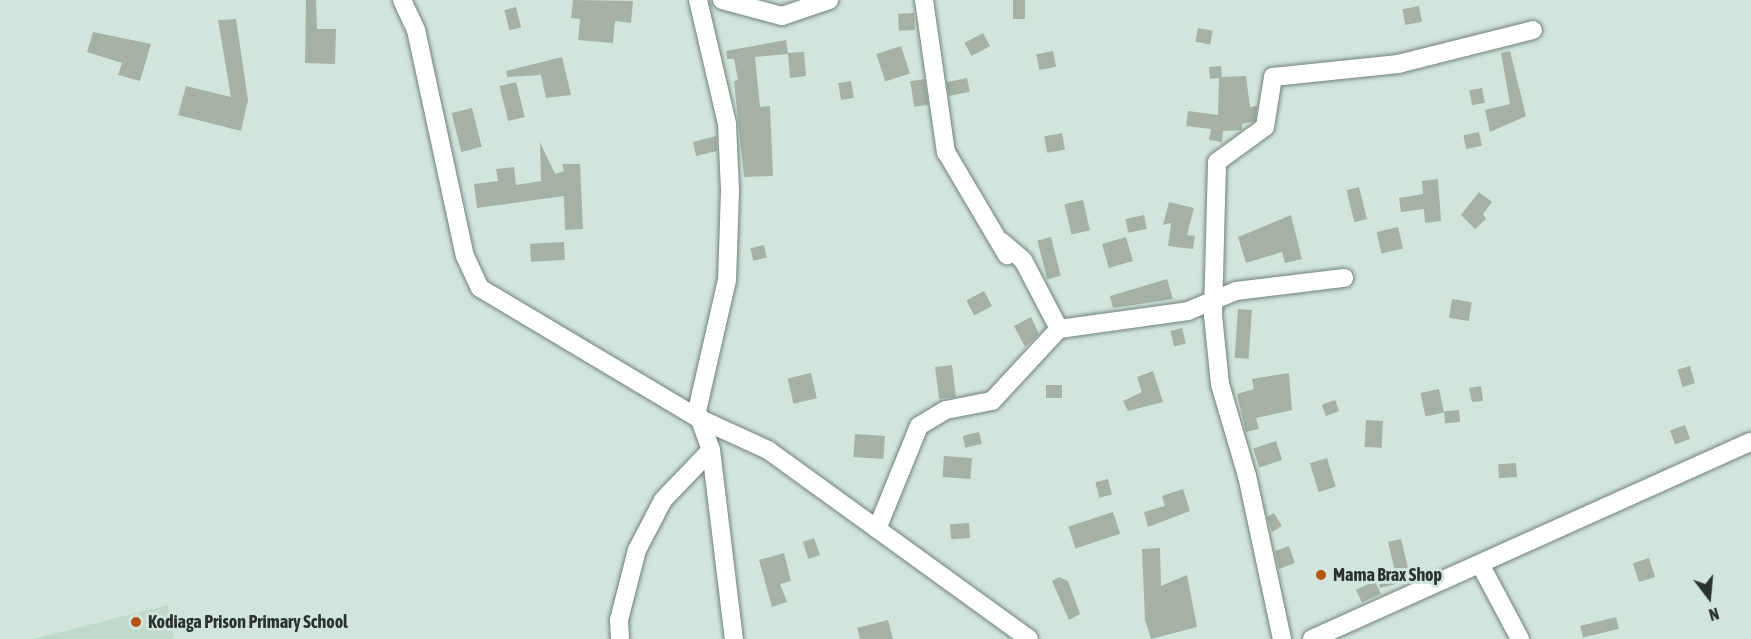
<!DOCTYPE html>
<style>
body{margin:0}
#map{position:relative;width:1751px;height:639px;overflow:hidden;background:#d2e5dd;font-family:"Asap Condensed",sans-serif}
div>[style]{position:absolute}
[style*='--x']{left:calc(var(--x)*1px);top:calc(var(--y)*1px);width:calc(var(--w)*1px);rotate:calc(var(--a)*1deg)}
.built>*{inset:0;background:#bfd9cd}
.building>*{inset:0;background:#a5b1a4;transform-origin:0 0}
.roads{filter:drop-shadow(0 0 2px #708179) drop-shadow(0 0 2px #708179)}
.street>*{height:18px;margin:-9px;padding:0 9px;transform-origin:9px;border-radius:9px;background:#fff}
.dots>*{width:16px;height:16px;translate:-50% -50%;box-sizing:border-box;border:3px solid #d2e5dd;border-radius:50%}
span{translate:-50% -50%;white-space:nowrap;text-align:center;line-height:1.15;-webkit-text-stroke:6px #d2e5dd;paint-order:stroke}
.poi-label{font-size:18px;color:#2a312e;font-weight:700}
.left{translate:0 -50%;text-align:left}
.north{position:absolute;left:1679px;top:567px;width:60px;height:60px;-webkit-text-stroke:4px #d2e5dd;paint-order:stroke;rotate:164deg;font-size:16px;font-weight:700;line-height:24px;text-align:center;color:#2a312e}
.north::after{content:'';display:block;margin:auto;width:21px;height:27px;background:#2a312e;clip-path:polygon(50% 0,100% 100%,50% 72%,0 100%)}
</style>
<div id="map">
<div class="built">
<i style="clip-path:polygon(168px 605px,174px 639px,33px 639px)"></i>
</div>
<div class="building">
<i style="clip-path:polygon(306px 0,316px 0,317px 29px,336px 29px,335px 64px,305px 63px)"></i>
<i style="clip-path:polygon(573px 0,633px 1px,631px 23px,615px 21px,613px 43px,578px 40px,580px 19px,571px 18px)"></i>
<i style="left:1013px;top:0;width:12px;height:19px"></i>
<i style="left:1419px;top:6px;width:16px;height:17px;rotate:79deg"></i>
<i style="left:516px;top:7px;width:21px;height:12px;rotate:76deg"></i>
<i style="left:914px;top:13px;width:17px;height:16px;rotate:87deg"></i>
<i style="clip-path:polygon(236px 19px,248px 100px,241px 131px,178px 115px,186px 86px,231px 97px,218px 20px)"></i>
<i style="left:1198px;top:28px;width:15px;height:14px;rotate:11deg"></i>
<i style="clip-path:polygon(93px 32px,151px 44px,140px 81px,118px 75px,122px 63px,87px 52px)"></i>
<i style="left:983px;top:33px;width:15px;height:21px;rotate:62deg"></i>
<i style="clip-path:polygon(786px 40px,788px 53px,804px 52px,806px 76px,790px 78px,788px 54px,755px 57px,760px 107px,770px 106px,773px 176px,744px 177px,734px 81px,738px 80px,734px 59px,727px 59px,726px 51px)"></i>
<i style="left:901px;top:46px;width:29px;height:26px;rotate:72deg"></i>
<i style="left:1053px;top:51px;width:16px;height:17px;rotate:79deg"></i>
<i style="clip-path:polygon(1510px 51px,1526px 116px,1490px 132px,1485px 110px,1510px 104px,1501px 53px)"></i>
<i style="clip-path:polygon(562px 57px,571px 95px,546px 98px,541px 75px,507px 77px,506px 71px)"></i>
<i style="clip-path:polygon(1221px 66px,1222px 77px,1246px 76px,1250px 107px,1257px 106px,1255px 121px,1242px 124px,1242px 130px,1223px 131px,1222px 142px,1209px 140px,1211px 129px,1186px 126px,1188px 111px,1218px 115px,1219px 78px,1210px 79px,1209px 67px)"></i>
<i style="left:967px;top:78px;width:14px;height:21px;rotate:78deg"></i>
<i style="left:924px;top:79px;width:26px;height:14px;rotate:81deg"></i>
<i style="left:851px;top:81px;width:17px;height:13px;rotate:80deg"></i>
<i style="left:516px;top:82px;width:36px;height:17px;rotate:76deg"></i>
<i style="left:1482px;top:88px;width:15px;height:13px;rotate:79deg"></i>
<i style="left:472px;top:108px;width:40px;height:21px;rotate:76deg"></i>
<i style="left:1479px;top:132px;width:14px;height:16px;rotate:78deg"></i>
<i style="left:1062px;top:133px;width:17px;height:18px;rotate:80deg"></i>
<i style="clip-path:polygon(716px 136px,717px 151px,696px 156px,693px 142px)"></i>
<i style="clip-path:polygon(540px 142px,555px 174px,564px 171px,562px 164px,580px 164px,583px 229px,565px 230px,564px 196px,477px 208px,474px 184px,498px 181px,496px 169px,514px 167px,516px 185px,541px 181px)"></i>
<i style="clip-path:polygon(1438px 179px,1441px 221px,1425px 223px,1424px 209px,1401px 212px,1399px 198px,1423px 194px,1422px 181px)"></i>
<i style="left:1359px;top:187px;width:33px;height:13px;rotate:76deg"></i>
<i style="clip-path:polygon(1479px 192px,1492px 202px,1483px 214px,1486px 219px,1475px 229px,1461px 215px)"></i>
<i style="left:1083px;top:200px;width:31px;height:19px;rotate:77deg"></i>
<i style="clip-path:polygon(1169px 202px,1194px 208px,1187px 235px,1195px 236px,1193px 249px,1168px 246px,1171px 223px,1163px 225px)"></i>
<i style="left:1144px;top:215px;width:14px;height:19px;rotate:78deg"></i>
<i style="clip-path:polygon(1291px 215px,1302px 259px,1285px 263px,1282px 252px,1246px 263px,1238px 237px)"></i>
<i style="left:1398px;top:227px;width:22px;height:22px;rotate:77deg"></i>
<i style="left:1051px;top:237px;width:40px;height:14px;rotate:76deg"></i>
<i style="left:1126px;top:237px;width:25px;height:25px;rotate:74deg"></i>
<i style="left:564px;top:242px;width:18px;height:34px;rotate:87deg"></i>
<i style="left:764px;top:245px;width:13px;height:14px;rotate:77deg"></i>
<i style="clip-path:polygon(1167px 279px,1173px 299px,1113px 308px,1110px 296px)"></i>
<i style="left:984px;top:291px;width:17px;height:20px;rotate:62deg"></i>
<i style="left:1452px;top:299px;width:20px;height:19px;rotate:9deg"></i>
<i style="left:1238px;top:309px;width:14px;height:49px;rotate:4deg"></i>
<i style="clip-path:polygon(1031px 317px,1039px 334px,1025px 347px,1014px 326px)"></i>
<i style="left:1182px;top:328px;width:16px;height:12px;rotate:76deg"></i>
<i style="left:952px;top:365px;width:32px;height:17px;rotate:83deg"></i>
<i style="left:1690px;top:366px;width:18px;height:13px;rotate:74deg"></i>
<i style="clip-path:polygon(1153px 371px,1163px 402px,1128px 411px,1123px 401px,1142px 392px,1137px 377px)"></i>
<i style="left:811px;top:373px;width:26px;height:24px;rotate:77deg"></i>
<i style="clip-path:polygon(1289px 373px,1292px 410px,1256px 418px,1259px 429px,1246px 432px,1237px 394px,1254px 389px,1252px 379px)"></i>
<i style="left:1046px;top:385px;width:16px;height:13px"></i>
<i style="clip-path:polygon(1481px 386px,1483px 401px,1472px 402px,1469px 388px)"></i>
<i style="left:1439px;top:389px;width:24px;height:19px;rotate:78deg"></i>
<i style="left:1335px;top:400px;width:12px;height:14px;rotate:70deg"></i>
<i style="left:1459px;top:410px;width:12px;height:15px;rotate:85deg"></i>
<i style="left:1366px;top:420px;width:17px;height:27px;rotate:3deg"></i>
<i style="left:1685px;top:425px;width:15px;height:16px;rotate:70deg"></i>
<i style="left:979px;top:432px;width:12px;height:17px;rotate:76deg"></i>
<i style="left:855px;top:434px;width:30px;height:23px;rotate:4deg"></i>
<i style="left:1276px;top:441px;width:20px;height:24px;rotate:72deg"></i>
<i style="left:944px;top:456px;width:28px;height:21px;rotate:4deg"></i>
<i style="left:1327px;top:458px;width:30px;height:18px;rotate:73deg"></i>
<i style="left:1516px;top:463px;width:14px;height:18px;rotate:86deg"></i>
<i style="left:1108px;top:479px;width:16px;height:13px;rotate:76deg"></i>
<i style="clip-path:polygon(1183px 489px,1190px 511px,1148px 527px,1144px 512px,1165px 506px,1162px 496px)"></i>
<i style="left:1113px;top:512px;width:23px;height:47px;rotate:72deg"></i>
<i style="clip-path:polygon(1274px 513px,1282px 526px,1272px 532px,1267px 517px)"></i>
<i style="left:969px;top:523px;width:15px;height:19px;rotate:86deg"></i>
<i style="left:814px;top:538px;width:18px;height:12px;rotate:71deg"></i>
<i style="clip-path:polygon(1401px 539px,1411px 580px,1380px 588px,1377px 576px,1395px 571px,1388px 542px)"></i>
<i style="clip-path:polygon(1289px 546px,1295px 563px,1279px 569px,1275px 551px)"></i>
<i style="clip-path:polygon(1160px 548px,1161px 586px,1187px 575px,1197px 627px,1151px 639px,1145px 620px,1142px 549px)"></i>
<i style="clip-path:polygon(784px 553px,791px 581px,780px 584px,787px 602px,772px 607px,759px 560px)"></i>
<i style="left:1649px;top:558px;width:20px;height:17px;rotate:72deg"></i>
<i style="clip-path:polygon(1059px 577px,1068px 581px,1080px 614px,1069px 620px,1052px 581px)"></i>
<i style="left:1375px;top:581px;width:14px;height:21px;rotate:65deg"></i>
<i style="left:1616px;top:617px;width:12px;height:37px;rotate:76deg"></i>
<i style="clip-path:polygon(888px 620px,893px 639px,860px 639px,857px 628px)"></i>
</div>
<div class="roads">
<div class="street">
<i style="--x:402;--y:0;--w:33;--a:65"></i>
<i style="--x:416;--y:30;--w:231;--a:77.8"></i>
<i style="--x:465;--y:256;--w:35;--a:65"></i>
<i style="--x:480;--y:288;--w:254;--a:30.8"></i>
<i style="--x:698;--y:418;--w:77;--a:24.6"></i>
<i style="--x:768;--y:450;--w:322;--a:35.9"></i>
<i style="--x:698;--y:0;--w:127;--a:76.8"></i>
<i style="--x:727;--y:124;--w:67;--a:87.4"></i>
<i style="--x:730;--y:191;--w:89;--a:91.9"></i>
<i style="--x:727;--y:280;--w:134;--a:102.9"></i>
<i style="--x:697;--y:411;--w:41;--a:70.3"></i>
<i style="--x:711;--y:450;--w:190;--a:83.1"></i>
<i style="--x:722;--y:0;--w:62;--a:14.9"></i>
<i style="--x:782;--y:16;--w:50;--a:-18.8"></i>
<i style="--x:924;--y:0;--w:154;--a:81.8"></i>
<i style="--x:946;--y:152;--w:120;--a:59.4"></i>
<i style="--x:1002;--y:242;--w:28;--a:41"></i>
<i style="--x:1023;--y:260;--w:78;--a:62.4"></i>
<i style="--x:877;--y:529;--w:111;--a:-67.8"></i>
<i style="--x:919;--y:426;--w:31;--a:-31"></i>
<i style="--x:946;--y:410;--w:47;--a:-11.1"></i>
<i style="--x:992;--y:401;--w:98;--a:-47.1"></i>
<i style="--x:1059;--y:329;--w:130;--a:-7.9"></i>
<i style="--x:1188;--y:311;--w:52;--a:-22.6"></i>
<i style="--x:1236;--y:291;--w:109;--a:-6.9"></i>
<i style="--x:1480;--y:564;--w:85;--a:61.9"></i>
<i style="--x:620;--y:639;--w:19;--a:-93"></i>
<i style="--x:619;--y:620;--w:72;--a:-75.6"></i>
<i style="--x:637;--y:550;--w:56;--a:-62.5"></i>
<i style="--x:663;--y:500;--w:69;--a:-46.2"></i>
<i style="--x:1282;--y:639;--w:167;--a:-102.1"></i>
<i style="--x:1247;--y:476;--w:96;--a:-106.4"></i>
<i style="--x:1220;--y:384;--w:69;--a:-95.8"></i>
<i style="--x:1213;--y:315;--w:153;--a:-88.5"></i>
<i style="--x:1217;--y:162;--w:59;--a:-36.1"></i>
<i style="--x:1265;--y:127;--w:51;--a:-80.9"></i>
<i style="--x:1273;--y:77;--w:126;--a:-5.9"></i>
<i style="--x:1398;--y:64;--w:139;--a:-14.1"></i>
<i style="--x:1312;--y:639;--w:481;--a:-24.2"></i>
</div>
</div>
<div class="dots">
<i style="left:1321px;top:575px;background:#b55513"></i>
<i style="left:136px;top:622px;background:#b55513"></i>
</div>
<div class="poi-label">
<span class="left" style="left:1333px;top:575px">Mama Brax Shop</span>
<span class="left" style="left:148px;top:622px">Kodiaga Prison Primary School</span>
</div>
<div class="north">N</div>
</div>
